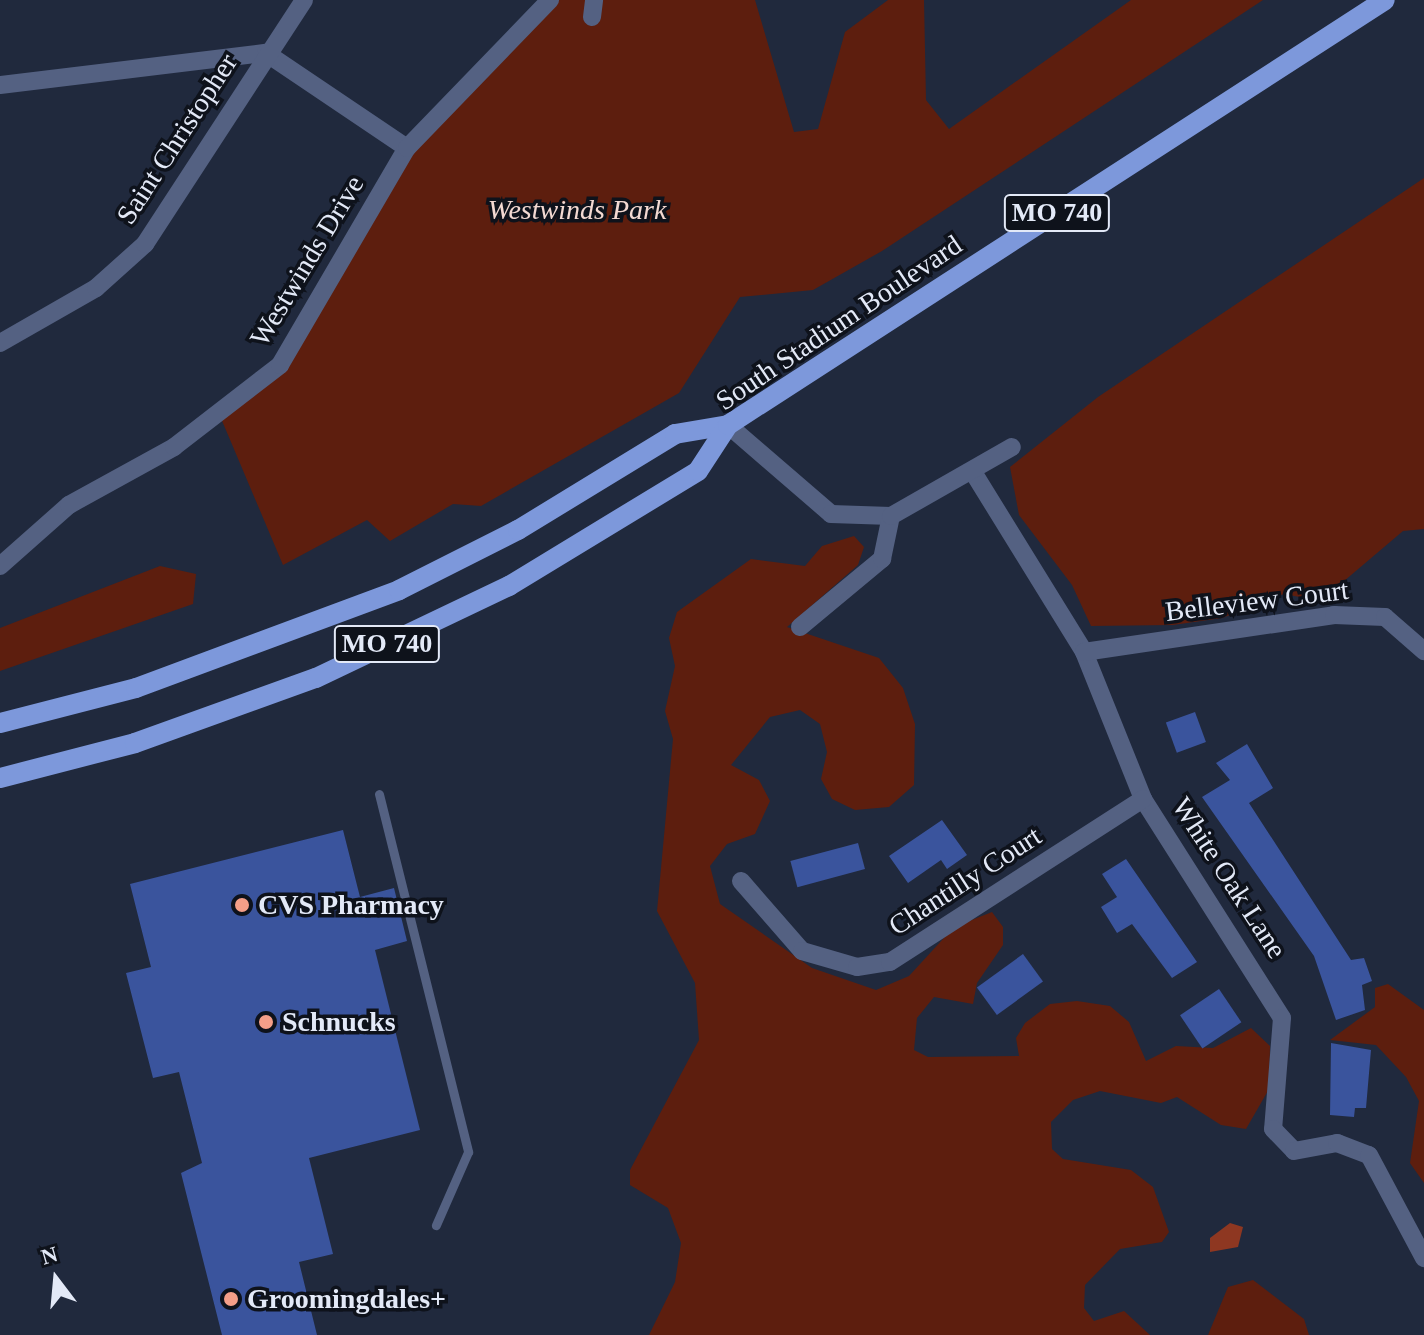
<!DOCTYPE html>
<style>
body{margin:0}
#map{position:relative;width:1424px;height:1335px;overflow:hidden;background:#20293d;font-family:"Times New Roman",serif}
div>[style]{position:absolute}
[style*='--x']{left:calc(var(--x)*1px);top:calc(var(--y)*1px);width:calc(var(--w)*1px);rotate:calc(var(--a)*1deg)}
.green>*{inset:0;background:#5d1e0e}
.water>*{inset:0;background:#8e3721}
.building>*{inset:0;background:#3a549d;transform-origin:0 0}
.lane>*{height:9px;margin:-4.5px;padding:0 4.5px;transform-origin:4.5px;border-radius:4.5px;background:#546182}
.street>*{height:18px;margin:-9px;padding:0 9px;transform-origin:9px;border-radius:9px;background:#546182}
.primary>*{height:20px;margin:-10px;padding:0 10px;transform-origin:10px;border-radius:10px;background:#7d98db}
.dots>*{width:22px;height:22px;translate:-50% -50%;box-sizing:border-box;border:4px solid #0e121b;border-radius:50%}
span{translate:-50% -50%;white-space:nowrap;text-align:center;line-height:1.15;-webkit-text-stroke:7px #0e121b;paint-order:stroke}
.shield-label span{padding:2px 6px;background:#0e121b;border:2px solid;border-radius:6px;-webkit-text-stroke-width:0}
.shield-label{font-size:26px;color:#e3e9f7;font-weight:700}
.street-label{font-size:28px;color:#e3e9f7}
.park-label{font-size:28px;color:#f3d9d2;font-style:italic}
.poi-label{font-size:28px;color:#e3e9f7;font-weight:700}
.left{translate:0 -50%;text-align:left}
.north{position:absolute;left:16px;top:1239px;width:80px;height:80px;-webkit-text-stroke:6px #0e121b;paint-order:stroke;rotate:344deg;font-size:22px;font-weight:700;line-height:32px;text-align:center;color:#e3e9f7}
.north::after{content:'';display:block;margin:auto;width:28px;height:36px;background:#e3e9f7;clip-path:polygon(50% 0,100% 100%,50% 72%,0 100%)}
</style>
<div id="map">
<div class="green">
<i style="clip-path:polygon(550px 0,755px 0,794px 132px,818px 129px,845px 32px,888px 0,924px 0,926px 100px,949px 129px,1131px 0,1263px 0,882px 251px,813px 290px,740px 297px,679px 393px,481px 506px,453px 504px,390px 541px,367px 520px,283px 565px,220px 416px,253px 393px,407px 148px)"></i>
<i style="clip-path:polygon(1424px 178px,1424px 529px,1403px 531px,1337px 587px,1310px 599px,1284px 594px,1222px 618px,1173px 625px,1091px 626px,1072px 585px,1019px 515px,1010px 467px,1098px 397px)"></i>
<i style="clip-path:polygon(854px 536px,864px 547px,858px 565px,787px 627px,879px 658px,903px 688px,915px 724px,914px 785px,889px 807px,855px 810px,832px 799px,821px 779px,827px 752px,820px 724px,800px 710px,770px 717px,731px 765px,759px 780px,770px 801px,755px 834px,727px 844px,710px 866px,720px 904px,812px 968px,876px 990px,909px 976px,954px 927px,992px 912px,1003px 927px,1003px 945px,977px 983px,973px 1004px,934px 997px,917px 1018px,914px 1050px,928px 1057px,1019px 1056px,1016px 1038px,1025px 1023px,1050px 1004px,1077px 1001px,1110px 1006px,1129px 1022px,1146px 1061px,1176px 1046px,1213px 1048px,1251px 1028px,1270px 1046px,1269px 1089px,1246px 1129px,1221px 1125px,1177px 1097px,1161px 1103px,1100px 1091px,1073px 1100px,1051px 1122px,1052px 1149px,1063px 1159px,1131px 1170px,1153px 1187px,1169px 1232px,1162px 1242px,1120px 1249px,1085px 1285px,1084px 1308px,1094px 1321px,1124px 1311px,1150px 1335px,649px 1335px,675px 1282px,681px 1243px,668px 1208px,630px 1185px,630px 1170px,699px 1040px,695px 983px,657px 911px,673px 739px,665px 711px,675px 666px,669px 638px,677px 612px,751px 559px,805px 566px,822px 546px)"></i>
<i style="clip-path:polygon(160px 566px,196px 574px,193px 604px,0 671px,0 628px)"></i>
<i style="clip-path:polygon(1388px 984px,1424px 1010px,1424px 1183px,1410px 1163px,1419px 1101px,1406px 1077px,1376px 1045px,1330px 1040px,1375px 1007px,1375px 988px)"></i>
<i style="clip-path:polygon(1253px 1280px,1304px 1319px,1309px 1335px,1208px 1335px,1228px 1287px)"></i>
</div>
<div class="water">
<i style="clip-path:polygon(1230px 1223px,1243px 1227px,1238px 1247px,1210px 1252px,1210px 1238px)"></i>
</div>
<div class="building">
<i style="left:1195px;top:712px;width:32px;height:31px;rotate:70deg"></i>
<i style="clip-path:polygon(1247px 744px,1273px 788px,1249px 803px,1351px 960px,1364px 958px,1372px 981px,1362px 985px,1365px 1010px,1336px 1020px,1314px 956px,1202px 797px,1230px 780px,1216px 763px)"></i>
<i style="clip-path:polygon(942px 820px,967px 855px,947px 869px,941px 860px,908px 883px,889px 856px)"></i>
<i style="clip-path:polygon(343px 830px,360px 897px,394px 888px,407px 941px,375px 950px,420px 1130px,309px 1158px,333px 1254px,299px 1262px,317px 1335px,222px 1335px,181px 1173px,202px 1163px,179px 1072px,153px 1078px,126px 973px,151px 967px,130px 884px)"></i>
<i style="left:858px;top:843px;width:27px;height:70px;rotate:75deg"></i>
<i style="clip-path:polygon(1126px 859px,1197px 962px,1172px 978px,1132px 924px,1117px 933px,1101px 907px,1117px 897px,1102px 874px)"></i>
<i style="left:1023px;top:954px;width:34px;height:57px;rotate:54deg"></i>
<i style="left:1219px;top:989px;width:40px;height:47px;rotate:56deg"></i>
<i style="clip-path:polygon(1331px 1043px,1371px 1050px,1366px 1108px,1355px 1108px,1354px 1117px,1330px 1115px)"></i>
</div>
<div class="lane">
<i style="--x:379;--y:794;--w:369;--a:76"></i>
<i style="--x:468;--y:1152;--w:80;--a:113.7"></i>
</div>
<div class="street">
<i style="--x:592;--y:17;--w:17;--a:-83"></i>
<i style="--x:0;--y:85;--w:268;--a:-6.9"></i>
<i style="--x:266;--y:53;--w:170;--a:34"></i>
<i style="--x:0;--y:343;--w:111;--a:-29.8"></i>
<i style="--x:96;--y:288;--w:66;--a:-41.9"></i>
<i style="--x:145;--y:244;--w:291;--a:-56.9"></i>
<i style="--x:728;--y:425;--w:136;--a:40.8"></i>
<i style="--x:831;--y:514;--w:60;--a:1.9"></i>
<i style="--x:973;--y:472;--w:211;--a:58.3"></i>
<i style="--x:1084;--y:652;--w:158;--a:68.1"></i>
<i style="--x:1143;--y:799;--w:259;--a:57.6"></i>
<i style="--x:1282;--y:1018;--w:111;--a:94.6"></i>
<i style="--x:1273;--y:1129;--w:30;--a:46"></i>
<i style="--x:1294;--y:1151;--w:44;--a:-10.5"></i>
<i style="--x:1337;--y:1143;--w:34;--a:21"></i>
<i style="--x:1369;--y:1155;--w:117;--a:61.9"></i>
<i style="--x:0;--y:566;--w:92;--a:-41.5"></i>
<i style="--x:69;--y:505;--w:120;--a:-28.9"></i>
<i style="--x:174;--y:447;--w:134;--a:-37.7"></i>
<i style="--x:280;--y:365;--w:251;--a:-59.7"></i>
<i style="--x:407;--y:148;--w:206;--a:-46"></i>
<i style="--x:800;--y:627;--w:107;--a:-39.7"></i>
<i style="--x:882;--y:559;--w:44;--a:-78.2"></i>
<i style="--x:891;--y:516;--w:139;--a:-29.7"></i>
<i style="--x:1084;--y:652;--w:253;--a:-8.4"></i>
<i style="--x:1334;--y:615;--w:51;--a:2.2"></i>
<i style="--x:1385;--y:617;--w:52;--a:41.1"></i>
<i style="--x:741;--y:881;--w:93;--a:48.9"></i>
<i style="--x:802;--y:951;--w:57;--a:16.2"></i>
<i style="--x:857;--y:967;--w:33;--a:-9"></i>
<i style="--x:890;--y:962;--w:301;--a:-32.8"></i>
</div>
<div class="primary">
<i style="--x:0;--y:723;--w:140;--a:-14.4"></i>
<i style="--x:136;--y:688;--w:281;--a:-20.4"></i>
<i style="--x:399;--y:590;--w:133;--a:-26.8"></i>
<i style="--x:518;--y:530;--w:184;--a:-31.4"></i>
<i style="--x:675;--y:434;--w:54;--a:-9.6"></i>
<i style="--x:0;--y:778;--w:139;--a:-14.5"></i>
<i style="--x:135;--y:743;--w:192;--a:-19.8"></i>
<i style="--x:316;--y:678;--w:214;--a:-25.5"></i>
<i style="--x:509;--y:586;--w:221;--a:-31.3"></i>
<i style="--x:698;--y:471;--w:55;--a:-56.9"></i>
<i style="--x:728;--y:425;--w:782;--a:-32.9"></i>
</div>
<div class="dots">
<i style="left:242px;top:905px;background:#f49e88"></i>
<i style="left:266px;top:1022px;background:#f49e88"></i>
<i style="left:231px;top:1299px;background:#f49e88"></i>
</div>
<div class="shield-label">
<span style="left:1057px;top:213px">MO 740</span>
<span style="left:387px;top:644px">MO 740</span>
</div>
<div class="street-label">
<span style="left:177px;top:139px;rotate:-57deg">Saint Christopher</span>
<span style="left:307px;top:261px;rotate:-59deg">Westwinds Drive</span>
<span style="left:839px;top:323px;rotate:-34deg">South Stadium Boulevard</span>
<span style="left:1257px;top:601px;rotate:-7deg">Belleview Court</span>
<span style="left:1229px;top:878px;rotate:57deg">White Oak Lane</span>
<span style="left:965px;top:881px;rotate:-33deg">Chantilly Court</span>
</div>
<div class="park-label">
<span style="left:577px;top:210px">Westwinds Park</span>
</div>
<div class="poi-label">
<span class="left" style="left:258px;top:905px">CVS Pharmacy</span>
<span class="left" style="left:282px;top:1022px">Schnucks</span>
<span class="left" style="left:247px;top:1299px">Groomingdales+</span>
</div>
<div class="north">N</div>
</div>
